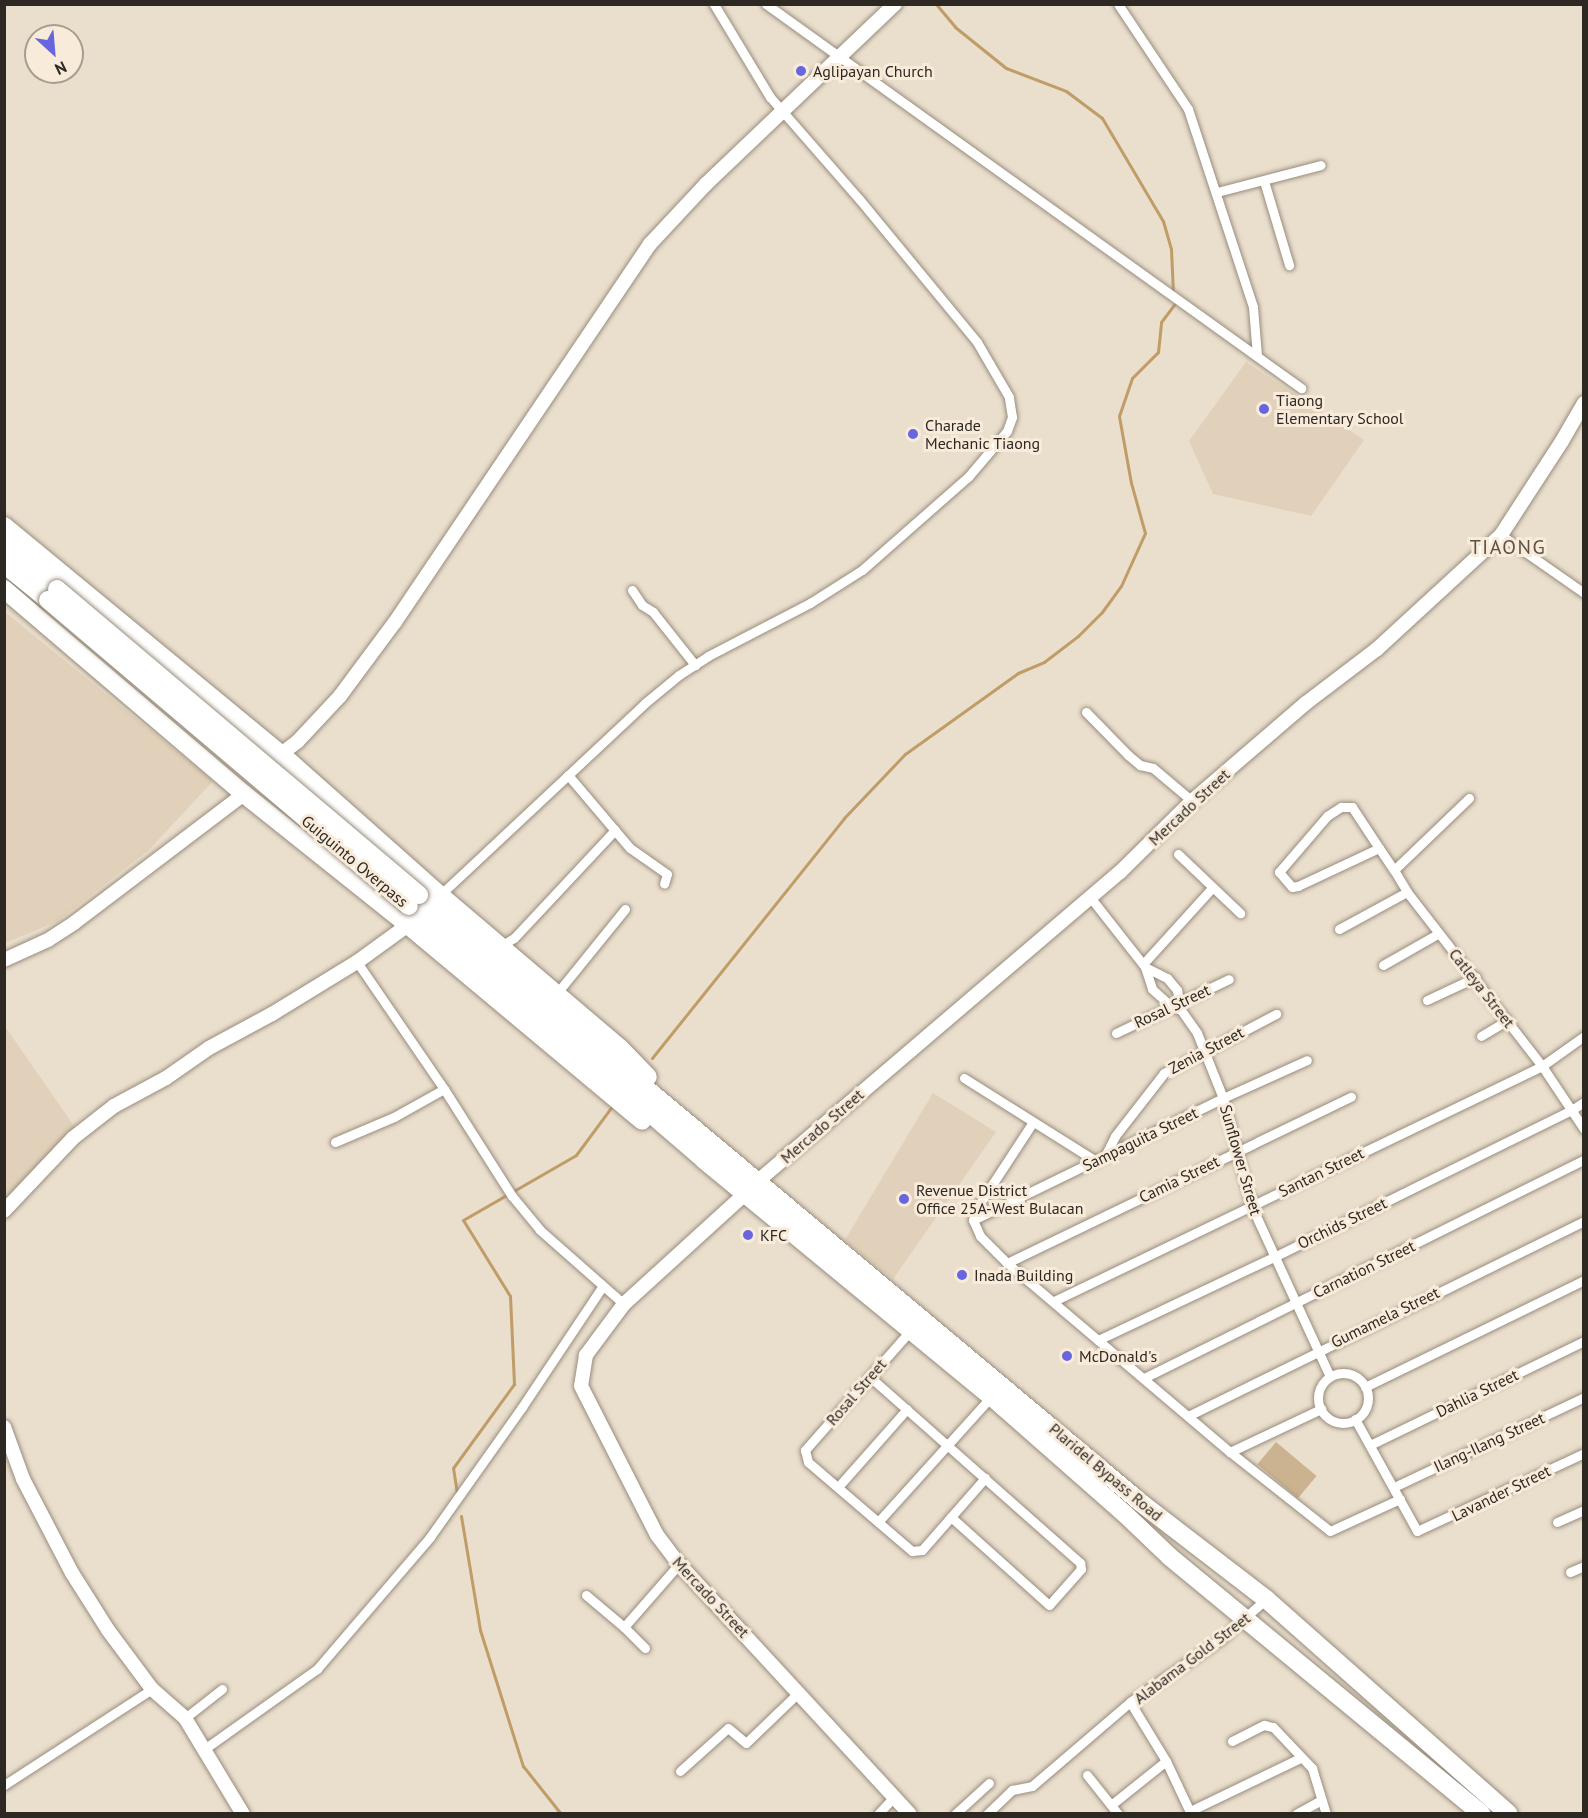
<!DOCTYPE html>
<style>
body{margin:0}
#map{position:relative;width:1588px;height:1818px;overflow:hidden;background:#eadecd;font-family:"PT Sans",sans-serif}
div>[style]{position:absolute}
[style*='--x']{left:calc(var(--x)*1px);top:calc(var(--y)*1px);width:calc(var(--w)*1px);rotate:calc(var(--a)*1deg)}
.built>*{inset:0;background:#e2d1ba}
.green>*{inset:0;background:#ccb390;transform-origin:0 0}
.stream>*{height:3px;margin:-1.5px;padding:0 1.5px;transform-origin:1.5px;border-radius:1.5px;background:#c09c67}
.roads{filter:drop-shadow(0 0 2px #988d7d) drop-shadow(0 0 2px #988d7d)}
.street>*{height:9px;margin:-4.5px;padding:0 4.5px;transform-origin:4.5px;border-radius:4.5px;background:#fff}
.street>.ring{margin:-4.5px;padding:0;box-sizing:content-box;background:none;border:9px solid #fff;border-radius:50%}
.secondary>*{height:14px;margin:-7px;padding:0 7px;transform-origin:7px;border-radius:7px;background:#fff}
.highway>*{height:18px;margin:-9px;padding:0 9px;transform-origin:9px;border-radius:9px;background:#fff}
.bridges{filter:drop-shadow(0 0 2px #988d7d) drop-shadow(0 0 2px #988d7d)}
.highway-bridge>*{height:18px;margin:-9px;padding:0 9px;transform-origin:9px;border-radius:9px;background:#fff}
.dots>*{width:16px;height:16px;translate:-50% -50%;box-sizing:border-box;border:3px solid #f8ebda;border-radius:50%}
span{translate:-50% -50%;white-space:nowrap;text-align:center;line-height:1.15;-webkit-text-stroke:6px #f8ebda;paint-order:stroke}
.poi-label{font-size:16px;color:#2d2822}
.left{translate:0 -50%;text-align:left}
.street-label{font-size:16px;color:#2d2822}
.quarter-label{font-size:20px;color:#5d5244;letter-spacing:1.5px}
.frame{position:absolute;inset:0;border:6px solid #2d2822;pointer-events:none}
.north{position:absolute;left:24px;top:24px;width:60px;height:60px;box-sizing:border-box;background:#f8ebda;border:2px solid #a79d90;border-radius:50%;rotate:154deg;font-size:16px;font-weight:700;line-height:24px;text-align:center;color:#2d2822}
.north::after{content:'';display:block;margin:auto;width:21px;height:27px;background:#6866df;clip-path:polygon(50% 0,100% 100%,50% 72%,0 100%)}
</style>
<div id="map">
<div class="built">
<i style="clip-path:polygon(1246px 362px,1364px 440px,1311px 516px,1213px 494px,1189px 441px)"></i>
<i style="clip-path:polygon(5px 612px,213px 781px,149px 850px,58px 921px,5px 943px)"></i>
<i style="clip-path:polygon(4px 1025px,77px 1130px,5px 1200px,4px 1200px)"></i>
<i style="clip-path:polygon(933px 1093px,996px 1132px,893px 1279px,845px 1240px)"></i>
</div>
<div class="green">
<i style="left:1276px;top:1442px;width:53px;height:29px;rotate:40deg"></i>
</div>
<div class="stream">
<i style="--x:936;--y:4;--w:30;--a:50"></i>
<i style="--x:955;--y:27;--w:65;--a:38.8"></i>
<i style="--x:1006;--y:68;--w:64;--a:21"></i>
<i style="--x:1066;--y:91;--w:45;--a:36.9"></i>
<i style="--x:1102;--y:118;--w:120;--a:59.4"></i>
<i style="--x:1163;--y:221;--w:29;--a:74"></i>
<i style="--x:1171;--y:249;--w:44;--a:87.4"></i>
<i style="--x:652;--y:1058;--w:307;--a:-51.3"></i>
<i style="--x:844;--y:818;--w:88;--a:-46.4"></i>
<i style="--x:905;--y:754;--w:139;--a:-35.6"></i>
<i style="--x:1018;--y:673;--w:28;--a:-23"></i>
<i style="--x:1044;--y:662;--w:43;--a:-37.4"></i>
<i style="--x:1078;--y:636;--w:34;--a:-45"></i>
<i style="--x:1102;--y:612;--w:32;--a:-54"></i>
<i style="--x:1121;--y:586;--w:58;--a:-65.6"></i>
<i style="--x:1145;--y:533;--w:52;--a:-105.6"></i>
<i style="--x:1131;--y:483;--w:68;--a:-100.2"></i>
<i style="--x:1119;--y:416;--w:40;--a:-71.1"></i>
<i style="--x:1132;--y:378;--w:37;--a:-45"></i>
<i style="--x:1158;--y:352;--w:30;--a:-84"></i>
<i style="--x:1161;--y:322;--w:25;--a:-53"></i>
<i style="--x:457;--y:1493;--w:25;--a:-99"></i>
<i style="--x:453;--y:1468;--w:104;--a:-54"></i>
<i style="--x:514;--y:1384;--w:88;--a:-92.6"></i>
<i style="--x:510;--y:1296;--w:89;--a:-121.7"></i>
<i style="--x:463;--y:1220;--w:130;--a:-29.9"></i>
<i style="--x:576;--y:1155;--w:62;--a:-53.5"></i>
<i style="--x:461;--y:1516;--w:116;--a:80.5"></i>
<i style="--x:480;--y:1630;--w:143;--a:72.5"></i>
<i style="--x:523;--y:1766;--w:61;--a:51.6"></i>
</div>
<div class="roads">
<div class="street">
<i style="--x:766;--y:4;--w:659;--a:35.67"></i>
<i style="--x:1118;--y:4;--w:126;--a:56.3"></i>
<i style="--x:1188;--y:109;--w:208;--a:71.8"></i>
<i style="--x:1253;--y:307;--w:49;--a:85.3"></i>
<i style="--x:1264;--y:181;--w:88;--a:73.4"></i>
<i style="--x:1217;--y:192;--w:107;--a:-14.6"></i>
<i style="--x:1501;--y:535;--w:101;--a:34.9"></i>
<i style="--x:632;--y:590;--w:18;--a:56"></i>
<i style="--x:642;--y:605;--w:13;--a:32"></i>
<i style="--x:653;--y:612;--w:68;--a:51.6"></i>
<i style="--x:1086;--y:712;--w:60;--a:45.7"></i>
<i style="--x:1128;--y:755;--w:16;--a:40"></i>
<i style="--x:1140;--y:765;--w:13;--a:13"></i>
<i style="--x:1153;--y:768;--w:51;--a:40.2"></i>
<i style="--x:568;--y:775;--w:96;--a:49.7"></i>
<i style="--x:630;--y:848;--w:45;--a:35.1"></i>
<i style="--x:667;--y:874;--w:10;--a:107"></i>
<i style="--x:1379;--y:848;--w:89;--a:154.9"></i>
<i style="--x:1298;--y:886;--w:6;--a:171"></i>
<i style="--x:1292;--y:887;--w:20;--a:-131"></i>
<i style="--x:1279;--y:872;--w:74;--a:-49.4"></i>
<i style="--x:1327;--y:816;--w:17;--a:-33"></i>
<i style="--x:1341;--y:807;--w:11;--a:0"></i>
<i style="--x:1352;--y:807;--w:49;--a:56.6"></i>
<i style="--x:1379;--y:848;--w:27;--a:56"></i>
<i style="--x:1394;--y:870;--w:26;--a:59"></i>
<i style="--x:1407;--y:892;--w:220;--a:52.2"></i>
<i style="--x:1542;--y:1066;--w:76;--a:56.3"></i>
<i style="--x:1178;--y:854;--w:86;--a:43.6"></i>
<i style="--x:1394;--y:870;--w:104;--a:-43.8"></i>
<i style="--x:440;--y:895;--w:281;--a:-43.1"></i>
<i style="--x:645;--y:703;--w:44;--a:-39.5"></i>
<i style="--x:679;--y:675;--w:35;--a:-33"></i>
<i style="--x:708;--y:656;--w:115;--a:-27.5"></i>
<i style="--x:810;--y:603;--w:62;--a:-32.4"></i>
<i style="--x:862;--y:570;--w:141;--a:-41.3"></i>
<i style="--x:968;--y:477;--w:60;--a:-49.7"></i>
<i style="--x:1007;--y:431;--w:15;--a:-70"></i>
<i style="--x:1012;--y:417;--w:20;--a:-99"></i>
<i style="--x:1009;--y:397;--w:64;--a:-120.2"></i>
<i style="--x:977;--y:342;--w:185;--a:-129.5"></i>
<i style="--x:859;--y:199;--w:135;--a:-131.1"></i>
<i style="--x:770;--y:97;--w:109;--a:-121.1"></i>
<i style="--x:1090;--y:897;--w:89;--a:51.8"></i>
<i style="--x:1145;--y:967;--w:23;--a:72"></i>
<i style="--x:1152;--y:989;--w:27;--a:42"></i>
<i style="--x:1172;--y:1007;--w:9;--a:18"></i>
<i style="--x:1339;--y:929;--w:77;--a:-28.6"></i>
<i style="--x:501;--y:946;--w:15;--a:-32"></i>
<i style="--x:514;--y:938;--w:148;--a:-46.9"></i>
<i style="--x:357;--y:962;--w:154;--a:55.6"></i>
<i style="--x:444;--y:1089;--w:127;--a:57.6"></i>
<i style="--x:512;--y:1196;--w:44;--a:50.5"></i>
<i style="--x:540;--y:1230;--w:112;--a:41.4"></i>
<i style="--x:1143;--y:964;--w:103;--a:-47.8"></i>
<i style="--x:1383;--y:965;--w:64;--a:-29.7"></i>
<i style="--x:1145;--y:967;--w:25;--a:27"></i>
<i style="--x:1167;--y:978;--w:16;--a:50"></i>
<i style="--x:1177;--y:990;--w:20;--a:79"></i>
<i style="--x:1181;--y:1010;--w:28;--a:55"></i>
<i style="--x:1197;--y:1033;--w:70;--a:68.2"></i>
<i style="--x:1223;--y:1098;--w:111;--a:75.3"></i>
<i style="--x:1251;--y:1205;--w:189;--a:65.3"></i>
<i style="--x:557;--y:993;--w:108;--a:-51"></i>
<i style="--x:1427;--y:1000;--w:54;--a:-25.1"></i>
<i style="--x:1116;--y:1033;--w:125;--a:-25.5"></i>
<i style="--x:1481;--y:1036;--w:31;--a:-31"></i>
<i style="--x:964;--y:1078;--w:156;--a:32.2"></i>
<i style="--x:1033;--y:1122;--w:100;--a:123.2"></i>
<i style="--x:978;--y:1206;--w:15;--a:110"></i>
<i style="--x:973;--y:1220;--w:17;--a:66"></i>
<i style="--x:980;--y:1236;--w:38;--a:45"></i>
<i style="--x:1007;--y:1263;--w:292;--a:40.3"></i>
<i style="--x:1230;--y:1452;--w:127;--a:38.3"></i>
<i style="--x:1330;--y:1531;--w:77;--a:-24.6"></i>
<i style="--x:335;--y:1142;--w:64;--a:-23"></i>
<i style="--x:394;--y:1117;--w:57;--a:-29.2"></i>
<i style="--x:1105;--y:1156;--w:22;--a:-63"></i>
<i style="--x:1115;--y:1136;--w:80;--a:-52.1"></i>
<i style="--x:1164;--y:1073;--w:127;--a:-27.8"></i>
<i style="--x:973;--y:1220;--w:278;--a:-26"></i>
<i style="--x:1223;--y:1098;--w:92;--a:-24.3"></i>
<i style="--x:1007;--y:1263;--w:382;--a:-25.8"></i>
<i style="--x:1054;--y:1301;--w:542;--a:-25.71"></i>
<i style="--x:1542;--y:1066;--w:52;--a:-35.5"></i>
<i style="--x:910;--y:1331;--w:159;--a:131.4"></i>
<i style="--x:805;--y:1450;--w:12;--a:76"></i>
<i style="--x:808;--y:1462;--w:137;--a:40.6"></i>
<i style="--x:912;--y:1551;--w:10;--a:-6"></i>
<i style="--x:922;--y:1550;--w:96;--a:-48.8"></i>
<i style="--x:1098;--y:1340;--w:197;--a:-25.3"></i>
<i style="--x:1276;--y:1256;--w:328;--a:-26.3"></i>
<i style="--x:1570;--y:1111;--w:17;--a:-33"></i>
<i class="ring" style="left:1318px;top:1373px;width:41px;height:41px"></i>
<i style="--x:870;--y:1377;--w:281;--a:41.5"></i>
<i style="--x:1080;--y:1563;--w:6;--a:81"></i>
<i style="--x:1081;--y:1569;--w:48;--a:131.6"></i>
<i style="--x:1049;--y:1605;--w:132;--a:-138.1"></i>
<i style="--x:1144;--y:1378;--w:491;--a:-26.4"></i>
<i style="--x:1365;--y:1387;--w:244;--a:-26"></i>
<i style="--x:1188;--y:1416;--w:441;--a:-26.2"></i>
<i style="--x:1355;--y:1419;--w:128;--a:61"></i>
<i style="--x:1417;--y:1531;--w:184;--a:-25"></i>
<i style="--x:1370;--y:1445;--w:238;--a:-25.9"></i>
<i style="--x:1230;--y:1452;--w:101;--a:-25.3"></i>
<i style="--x:838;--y:1487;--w:104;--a:-48.5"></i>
<i style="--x:1394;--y:1487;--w:210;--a:-25.3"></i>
<i style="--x:878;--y:1522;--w:169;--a:-47.9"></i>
<i style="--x:1557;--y:1522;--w:30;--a:-24"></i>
<i style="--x:1570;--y:1572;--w:15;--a:-23"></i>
<i style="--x:586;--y:1595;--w:50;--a:40.1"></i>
<i style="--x:645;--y:1648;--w:30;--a:-135"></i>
<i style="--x:624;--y:1627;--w:84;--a:-48.9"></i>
<i style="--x:185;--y:1718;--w:47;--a:-38.1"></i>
<i style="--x:1232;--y:1741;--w:36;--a:-27"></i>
<i style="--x:1264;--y:1725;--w:9;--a:13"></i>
<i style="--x:1273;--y:1727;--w:57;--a:46.4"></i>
<i style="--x:1312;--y:1768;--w:48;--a:73.1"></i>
<i style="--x:203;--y:1750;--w:140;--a:-35.4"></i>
<i style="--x:317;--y:1669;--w:174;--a:-49.4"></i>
<i style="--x:430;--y:1537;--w:159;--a:-54.7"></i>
<i style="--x:522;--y:1407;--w:144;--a:-56.3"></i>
<i style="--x:680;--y:1771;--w:64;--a:-41.9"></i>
<i style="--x:728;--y:1728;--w:23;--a:40"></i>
<i style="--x:746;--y:1743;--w:74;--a:-43.9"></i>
<i style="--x:1087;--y:1775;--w:50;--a:51.5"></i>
<i style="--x:4;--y:1785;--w:176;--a:-33"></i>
<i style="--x:1111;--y:1805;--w:70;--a:-38.7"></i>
<i style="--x:1190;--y:1811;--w:122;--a:-25.7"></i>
<i style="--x:878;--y:1814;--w:23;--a:-47"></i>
<i style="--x:955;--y:1814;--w:46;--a:-42.4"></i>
<i style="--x:987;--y:1814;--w:35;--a:-44"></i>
<i style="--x:1012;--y:1790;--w:20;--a:-11"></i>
<i style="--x:1032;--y:1786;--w:129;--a:-40.6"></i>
<i style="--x:1191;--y:1814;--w:59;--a:-115.3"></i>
<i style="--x:1166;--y:1761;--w:69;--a:-121.4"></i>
<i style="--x:1130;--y:1702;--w:111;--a:-34.7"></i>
<i style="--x:1221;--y:1639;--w:60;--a:-41.6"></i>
<i style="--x:1296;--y:1814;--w:29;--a:-29"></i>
</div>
<div class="secondary">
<i style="--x:281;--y:754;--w:21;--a:-37"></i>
<i style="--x:298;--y:741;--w:62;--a:-47"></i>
<i style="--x:340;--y:696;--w:92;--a:-53.4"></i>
<i style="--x:395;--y:622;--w:456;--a:-56"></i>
<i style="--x:650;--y:244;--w:82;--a:-47"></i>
<i style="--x:706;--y:184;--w:261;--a:-43.6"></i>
<i style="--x:4;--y:960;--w:48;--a:-24.4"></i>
<i style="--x:48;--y:940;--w:31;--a:-33"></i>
<i style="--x:74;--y:923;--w:213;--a:-37.2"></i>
<i style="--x:758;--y:1181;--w:476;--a:-40.5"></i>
<i style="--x:1120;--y:872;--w:101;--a:-44.6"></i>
<i style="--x:1192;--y:801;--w:150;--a:-40.7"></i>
<i style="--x:1306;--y:703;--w:89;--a:-37.3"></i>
<i style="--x:1377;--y:649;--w:168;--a:-42.6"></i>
<i style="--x:1501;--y:535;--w:112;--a:-57"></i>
<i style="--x:1562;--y:441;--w:44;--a:-59.9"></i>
<i style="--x:746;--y:1193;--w:165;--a:137.7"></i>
<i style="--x:624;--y:1304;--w:64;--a:126.7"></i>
<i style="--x:586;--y:1355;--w:31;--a:99"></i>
<i style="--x:581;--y:1386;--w:167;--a:63"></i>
<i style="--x:657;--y:1535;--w:36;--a:53"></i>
<i style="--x:679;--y:1564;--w:340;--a:47.3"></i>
<i style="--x:4;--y:1211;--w:100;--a:-46.6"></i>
<i style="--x:73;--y:1138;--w:52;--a:-38"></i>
<i style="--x:114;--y:1106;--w:59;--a:-28.3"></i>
<i style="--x:166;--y:1078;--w:52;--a:-34.9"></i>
<i style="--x:209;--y:1048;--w:72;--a:-28.4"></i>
<i style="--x:272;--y:1014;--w:100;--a:-31.5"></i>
<i style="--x:357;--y:962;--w:63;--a:-36"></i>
<i style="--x:4;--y:1427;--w:55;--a:69.9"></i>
<i style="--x:23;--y:1479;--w:106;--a:62.5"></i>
<i style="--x:72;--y:1573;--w:67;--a:57.7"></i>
<i style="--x:108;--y:1630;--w:74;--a:53.3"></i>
<i style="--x:152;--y:1689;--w:44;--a:41.3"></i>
<i style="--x:185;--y:1718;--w:112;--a:58.9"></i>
</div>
<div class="highway">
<i style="--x:4;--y:526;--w:359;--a:39.5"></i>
<i style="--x:281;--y:754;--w:213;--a:41.6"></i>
<i style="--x:440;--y:895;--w:236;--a:40.4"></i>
<i style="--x:620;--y:1048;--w:40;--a:46"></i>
<i style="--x:4;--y:545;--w:69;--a:39.7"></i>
<i style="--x:4;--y:564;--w:57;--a:39.3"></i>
<i style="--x:4;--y:589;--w:316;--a:40.5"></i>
<i style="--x:244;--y:794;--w:210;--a:38.6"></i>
<i style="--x:408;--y:925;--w:305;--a:39.9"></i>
<i style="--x:419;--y:895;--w:198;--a:40.7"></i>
<i style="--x:569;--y:1024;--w:745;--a:39.93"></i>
<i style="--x:1140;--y:1502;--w:159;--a:37.6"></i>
<i style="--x:1266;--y:1599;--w:324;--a:41.5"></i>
<i style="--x:409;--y:906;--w:389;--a:40.7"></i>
<i style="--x:704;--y:1160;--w:385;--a:39.5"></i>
<i style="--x:1001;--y:1405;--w:165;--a:41.3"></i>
<i style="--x:1125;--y:1514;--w:62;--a:43.7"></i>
<i style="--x:1170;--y:1557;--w:404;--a:39.5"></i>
</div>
</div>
<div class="bridges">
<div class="highway-bridge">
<i style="--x:57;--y:589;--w:474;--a:40.2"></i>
<i style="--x:48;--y:600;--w:473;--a:40.3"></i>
</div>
</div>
<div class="dots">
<i style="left:801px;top:71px;background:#6866df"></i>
<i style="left:1264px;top:409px;background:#6866df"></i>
<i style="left:913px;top:434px;background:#6866df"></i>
<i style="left:904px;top:1199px;background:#6866df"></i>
<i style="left:748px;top:1235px;background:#6866df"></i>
<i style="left:962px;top:1275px;background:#6866df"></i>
<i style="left:1067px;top:1356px;background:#6866df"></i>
</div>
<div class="poi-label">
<span class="left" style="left:813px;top:71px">Aglipayan Church</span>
<span class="left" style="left:1276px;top:409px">Tiaong<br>Elementary School</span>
<span class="left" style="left:925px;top:434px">Charade<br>Mechanic Tiaong</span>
<span class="left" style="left:916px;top:1199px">Revenue District<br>Office 25A-West Bulacan</span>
<span class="left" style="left:760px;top:1235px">KFC</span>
<span class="left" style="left:974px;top:1275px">Inada Building</span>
<span class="left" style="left:1079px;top:1356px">McDonald's</span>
</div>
<div class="street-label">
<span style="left:1189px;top:807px;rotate:-43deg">Mercado Street</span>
<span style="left:355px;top:861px;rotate:40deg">Guiguinto Overpass</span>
<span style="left:1482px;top:988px;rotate:52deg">Catleya Street</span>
<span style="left:1172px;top:1006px;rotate:-25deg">Rosal Street</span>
<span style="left:1206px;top:1050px;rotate:-28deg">Zenia Street</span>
<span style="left:822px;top:1126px;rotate:-41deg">Mercado Street</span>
<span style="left:1140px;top:1139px;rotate:-26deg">Sampaguita Street</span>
<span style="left:1241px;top:1160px;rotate:74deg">Sunflower Street</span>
<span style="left:1321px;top:1172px;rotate:-26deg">Santan Street</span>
<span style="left:1179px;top:1179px;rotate:-26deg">Camia Street</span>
<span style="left:1342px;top:1223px;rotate:-26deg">Orchids Street</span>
<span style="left:1364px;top:1269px;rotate:-26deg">Carnation Street</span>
<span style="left:1385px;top:1317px;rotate:-26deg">Gumamela Street</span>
<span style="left:856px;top:1392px;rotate:-49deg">Rosal Street</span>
<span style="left:1477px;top:1393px;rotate:-26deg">Dahlia Street</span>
<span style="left:1489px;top:1442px;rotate:-25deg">Ilang-Ilang Street</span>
<span style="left:1106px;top:1472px;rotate:40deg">Plaridel Bypass Road</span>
<span style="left:1501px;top:1493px;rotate:-26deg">Lavander Street</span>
<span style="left:711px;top:1597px;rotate:47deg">Mercado Street</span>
<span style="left:1192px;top:1658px;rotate:-37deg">Alabama Gold Street</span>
</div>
<div class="quarter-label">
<span style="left:1508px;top:547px">TIAONG</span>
</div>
<div class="frame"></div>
<div class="north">N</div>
</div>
